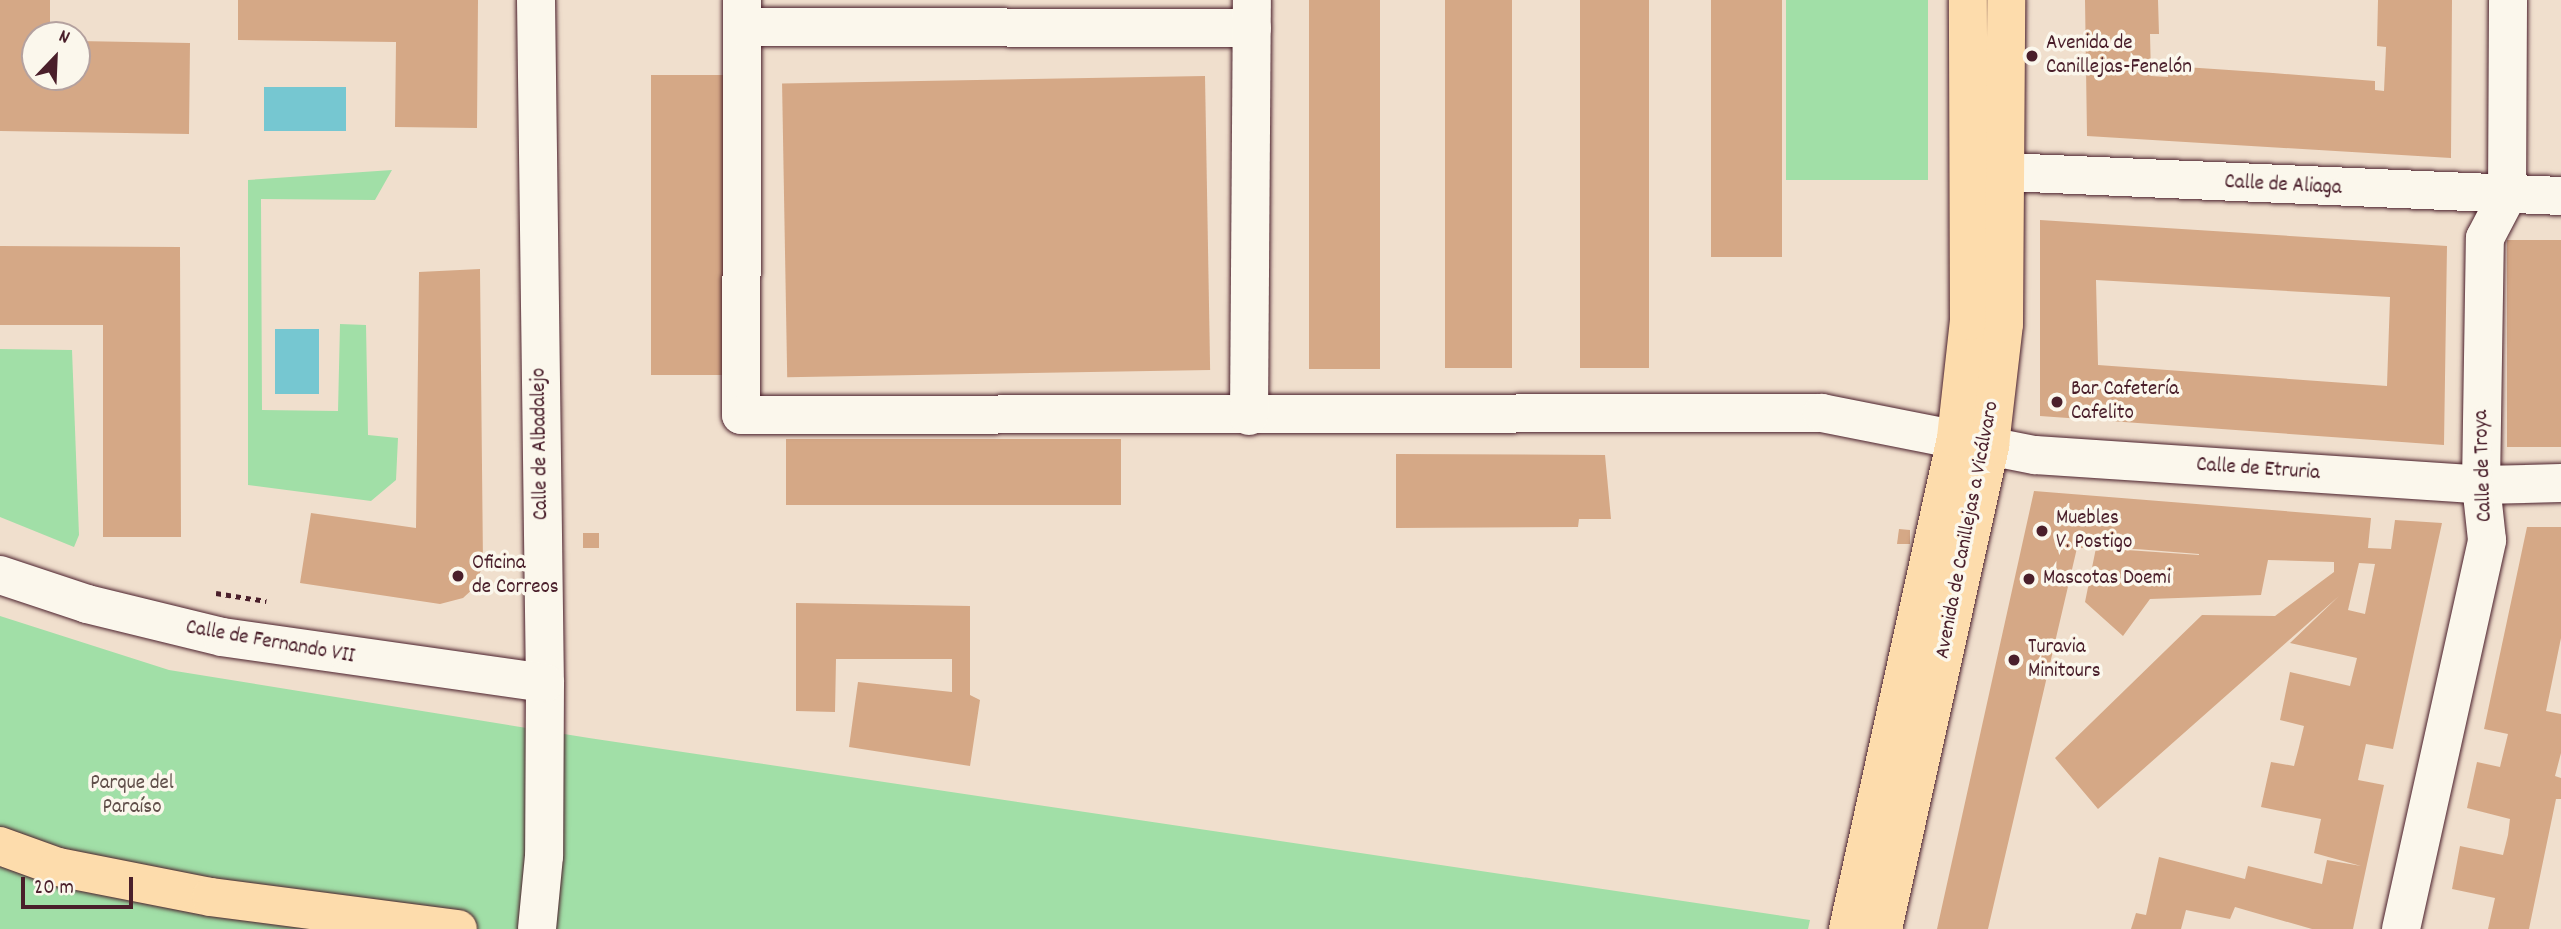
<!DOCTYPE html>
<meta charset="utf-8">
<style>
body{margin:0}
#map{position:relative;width:2561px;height:929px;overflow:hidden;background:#f0dfcd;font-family:Dekko,sans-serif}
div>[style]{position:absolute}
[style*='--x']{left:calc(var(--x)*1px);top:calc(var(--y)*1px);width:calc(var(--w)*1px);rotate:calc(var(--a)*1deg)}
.green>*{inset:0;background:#a1dfa7;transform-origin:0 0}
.water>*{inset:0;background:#76c7d1;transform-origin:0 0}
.building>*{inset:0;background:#d5a886;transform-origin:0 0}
.path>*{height:4.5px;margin-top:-2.25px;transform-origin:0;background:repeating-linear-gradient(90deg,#4a1f2b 0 5px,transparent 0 10px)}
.roads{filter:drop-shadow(0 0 2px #4a1f2b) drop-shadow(0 0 2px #4a1f2b)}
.minor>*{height:38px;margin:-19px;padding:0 19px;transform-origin:19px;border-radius:19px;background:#fbf7ec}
.major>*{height:38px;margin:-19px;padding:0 19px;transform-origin:19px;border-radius:19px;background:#fddcac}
.dots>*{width:19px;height:19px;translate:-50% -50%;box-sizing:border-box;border:4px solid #fbf7ec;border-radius:50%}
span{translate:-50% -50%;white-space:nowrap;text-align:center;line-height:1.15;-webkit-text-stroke:7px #fbf7ec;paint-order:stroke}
.poi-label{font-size:21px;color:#4a1f2b}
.left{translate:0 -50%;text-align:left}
.street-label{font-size:21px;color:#4a1f2b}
.park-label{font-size:21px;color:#604f4a}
.north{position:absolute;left:21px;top:21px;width:70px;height:70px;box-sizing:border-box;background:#fbf7ec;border:2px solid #b4a19f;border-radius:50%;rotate:23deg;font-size:19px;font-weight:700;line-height:28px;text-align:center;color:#4a1f2b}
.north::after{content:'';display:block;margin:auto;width:24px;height:32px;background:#4a1f2b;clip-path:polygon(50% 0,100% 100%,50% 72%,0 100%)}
.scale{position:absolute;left:21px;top:877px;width:112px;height:32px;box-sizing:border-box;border:4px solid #4a1f2b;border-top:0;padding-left:9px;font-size:21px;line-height:24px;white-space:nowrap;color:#4a1f2b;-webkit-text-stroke:5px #fbf7ec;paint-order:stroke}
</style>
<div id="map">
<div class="green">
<i style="left:1786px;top:0;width:142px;height:180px"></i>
<i style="clip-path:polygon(392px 170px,375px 200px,261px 199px,262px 410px,338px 411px,340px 324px,366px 325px,368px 435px,398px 438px,396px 480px,371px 501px,248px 485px,248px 180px)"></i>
<i style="clip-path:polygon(0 349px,72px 350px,79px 535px,74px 547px,0 517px)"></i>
<i style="clip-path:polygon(0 616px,169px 670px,589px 738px,1810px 920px,1808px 929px,0 929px)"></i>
</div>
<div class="water">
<i style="left:264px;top:87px;width:82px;height:44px"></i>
<i style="left:275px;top:329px;width:44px;height:65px"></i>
</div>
<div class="building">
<i style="clip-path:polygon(0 0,50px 0,50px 35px,35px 35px,35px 77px,77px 77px,77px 41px,190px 43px,189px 134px,0 131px)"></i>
<i style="clip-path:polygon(238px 0,478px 0,477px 128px,395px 127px,396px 42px,238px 40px)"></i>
<i style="left:1309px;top:0;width:71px;height:369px"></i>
<i style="left:1445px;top:0;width:67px;height:368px"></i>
<i style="left:1580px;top:0;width:69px;height:368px"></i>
<i style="left:1711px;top:0;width:71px;height:257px"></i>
<i style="clip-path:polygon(2085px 0,2158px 0,2159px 34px,2150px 34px,2151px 76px,2168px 77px,2170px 66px,2273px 73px,2375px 81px,2375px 90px,2384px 91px,2386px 47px,2377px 46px,2378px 0,2452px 0,2451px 158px,2087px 136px)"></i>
<i style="left:651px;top:75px;width:74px;height:300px"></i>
<i style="left:1205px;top:76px;width:294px;height:423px;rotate:89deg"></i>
<i style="clip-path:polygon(evenodd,2040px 220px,2447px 246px,2444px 445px,2040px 416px,2040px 220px,2096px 280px,2390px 297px,2387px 386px,2098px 365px,2096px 280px)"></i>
<i style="left:2561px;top:240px;width:207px;height:54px;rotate:90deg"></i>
<i style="clip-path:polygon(0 246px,180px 247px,181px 537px,103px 537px,103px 325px,0 325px)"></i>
<i style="clip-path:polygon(480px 269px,483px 564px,475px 587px,463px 598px,440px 604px,300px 583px,311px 513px,416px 528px,419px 272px)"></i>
<i style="left:1121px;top:439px;width:66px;height:335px;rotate:90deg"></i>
<i style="clip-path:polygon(1396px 454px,1605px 455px,1611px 519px,1579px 519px,1578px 527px,1396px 528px)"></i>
<i style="clip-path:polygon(evenodd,2034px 491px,2371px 518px,2368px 548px,2391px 549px,2395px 520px,2442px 523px,2393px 749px,2366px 744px,2358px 780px,2384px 785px,2353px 929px,2312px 929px,2235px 907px,2230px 919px,2186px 910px,2181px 929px,2131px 929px,2136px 913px,2146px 915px,2159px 857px,2245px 879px,2248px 866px,2322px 884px,2327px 860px,2361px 866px,2314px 853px,2321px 819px,2261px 807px,2271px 762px,2294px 766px,2299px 747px,2304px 726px,2280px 720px,2290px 672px,2350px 686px,2357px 658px,2290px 643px,2339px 596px,2098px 809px,2055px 758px,2202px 615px,2275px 616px,2334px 572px,2334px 562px,2268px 560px,2261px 595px,2150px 599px,2123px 636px,2085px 602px,2096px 548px,2077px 548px,1988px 929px,1937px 929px,2034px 491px,2112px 549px,2136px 549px,2199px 554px,2199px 555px,2112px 549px,2034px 491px,2359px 563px,2375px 564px,2365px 614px,2348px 610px,2359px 563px)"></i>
<i style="clip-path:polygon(2527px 527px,2561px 527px,2561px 638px,2546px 711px,2561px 714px,2561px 753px,2555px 776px,2561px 778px,2561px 799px,2556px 799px,2529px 929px,2488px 929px,2495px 898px,2452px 889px,2460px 846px,2503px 855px,2508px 835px,2510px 819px,2467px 808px,2477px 762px,2500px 767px,2508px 734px,2484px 729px)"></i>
<i style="clip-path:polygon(1899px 529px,1910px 530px,1910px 544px,1897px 544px)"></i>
<i style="left:583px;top:533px;width:16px;height:15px"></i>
<i style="clip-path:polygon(796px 603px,970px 606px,970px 695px,980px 700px,970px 766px,849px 747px,858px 682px,952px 692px,952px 659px,836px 659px,835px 712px,796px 711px)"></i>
</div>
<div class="path">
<i style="--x:216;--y:593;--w:51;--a:9.1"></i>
</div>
<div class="roads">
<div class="minor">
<i style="--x:536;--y:0;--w:683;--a:89.25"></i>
<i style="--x:545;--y:683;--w:173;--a:90.3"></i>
<i style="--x:544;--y:856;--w:73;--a:95.5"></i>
<i style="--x:742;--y:0;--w:415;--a:90.1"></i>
<i style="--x:741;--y:415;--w:1081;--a:-0.11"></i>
<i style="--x:1822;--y:413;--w:217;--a:11.2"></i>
<i style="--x:2035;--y:455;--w:447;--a:3.8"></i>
<i style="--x:2481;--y:485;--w:80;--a:-1.4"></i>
<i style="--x:742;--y:27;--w:510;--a:0.11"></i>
<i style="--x:2005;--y:172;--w:557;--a:2.47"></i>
<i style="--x:1249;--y:416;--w:416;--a:-89.6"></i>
<i style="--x:0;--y:575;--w:92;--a:18.4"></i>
<i style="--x:87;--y:604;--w:139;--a:13.7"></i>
<i style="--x:222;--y:637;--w:326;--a:8.1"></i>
<i style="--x:2401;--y:929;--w:398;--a:-77.5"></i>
<i style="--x:2487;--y:540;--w:55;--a:-96.2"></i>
<i style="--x:2481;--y:485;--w:247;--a:-89.1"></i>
<i style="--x:2485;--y:238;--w:47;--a:-62.4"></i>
<i style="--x:2507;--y:196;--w:196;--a:-89.7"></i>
</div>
<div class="major">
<i style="--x:0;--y:846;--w:62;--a:19.9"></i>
<i style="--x:58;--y:867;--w:156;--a:11.1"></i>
<i style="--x:211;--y:897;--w:249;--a:7.4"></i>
<i style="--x:1848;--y:929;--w:503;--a:-77.59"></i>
<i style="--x:1956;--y:438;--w:118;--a:-83.7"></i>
<i style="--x:1969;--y:321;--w:321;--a:-90.2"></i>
<i style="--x:1883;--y:929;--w:496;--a:-77.5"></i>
<i style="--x:1990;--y:445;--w:122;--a:-83.4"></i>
<i style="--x:2004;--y:324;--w:324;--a:-89.6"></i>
</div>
</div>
<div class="dots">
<i style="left:2032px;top:56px;background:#4a1f2b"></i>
<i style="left:2057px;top:402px;background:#4a1f2b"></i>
<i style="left:2042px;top:531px;background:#4a1f2b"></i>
<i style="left:458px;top:576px;background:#4a1f2b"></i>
<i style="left:2029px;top:579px;background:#4a1f2b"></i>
<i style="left:2014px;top:660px;background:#4a1f2b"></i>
</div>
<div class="poi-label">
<span class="left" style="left:2046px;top:56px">Avenida de<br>Canillejas-Fenelón</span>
<span class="left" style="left:2071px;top:402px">Bar Cafetería<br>Cafelito</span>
<span class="left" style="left:2056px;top:531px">Muebles<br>V. Postigo</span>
<span class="left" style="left:472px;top:576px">Oficina<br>de Correos</span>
<span class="left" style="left:2043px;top:579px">Mascotas Doemi</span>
<span class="left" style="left:2028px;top:660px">Turavia<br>Minitours</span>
</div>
<div class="street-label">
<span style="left:2283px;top:186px;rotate:3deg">Calle de Aliaga</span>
<span style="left:541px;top:444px;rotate:-91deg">Calle de Albadalejo</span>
<span style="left:2484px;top:466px;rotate:-92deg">Calle de Troya</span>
<span style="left:2258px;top:470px;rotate:4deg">Calle de Etruria</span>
<span style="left:1968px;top:530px;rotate:-79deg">Avenida de Canillejas a Vicálvaro</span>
<span style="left:270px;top:643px;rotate:10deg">Calle de Fernando VII</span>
</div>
<div class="park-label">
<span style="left:132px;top:796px">Parque del<br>Paraíso</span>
</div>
<div class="north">N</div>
<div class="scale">20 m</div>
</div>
